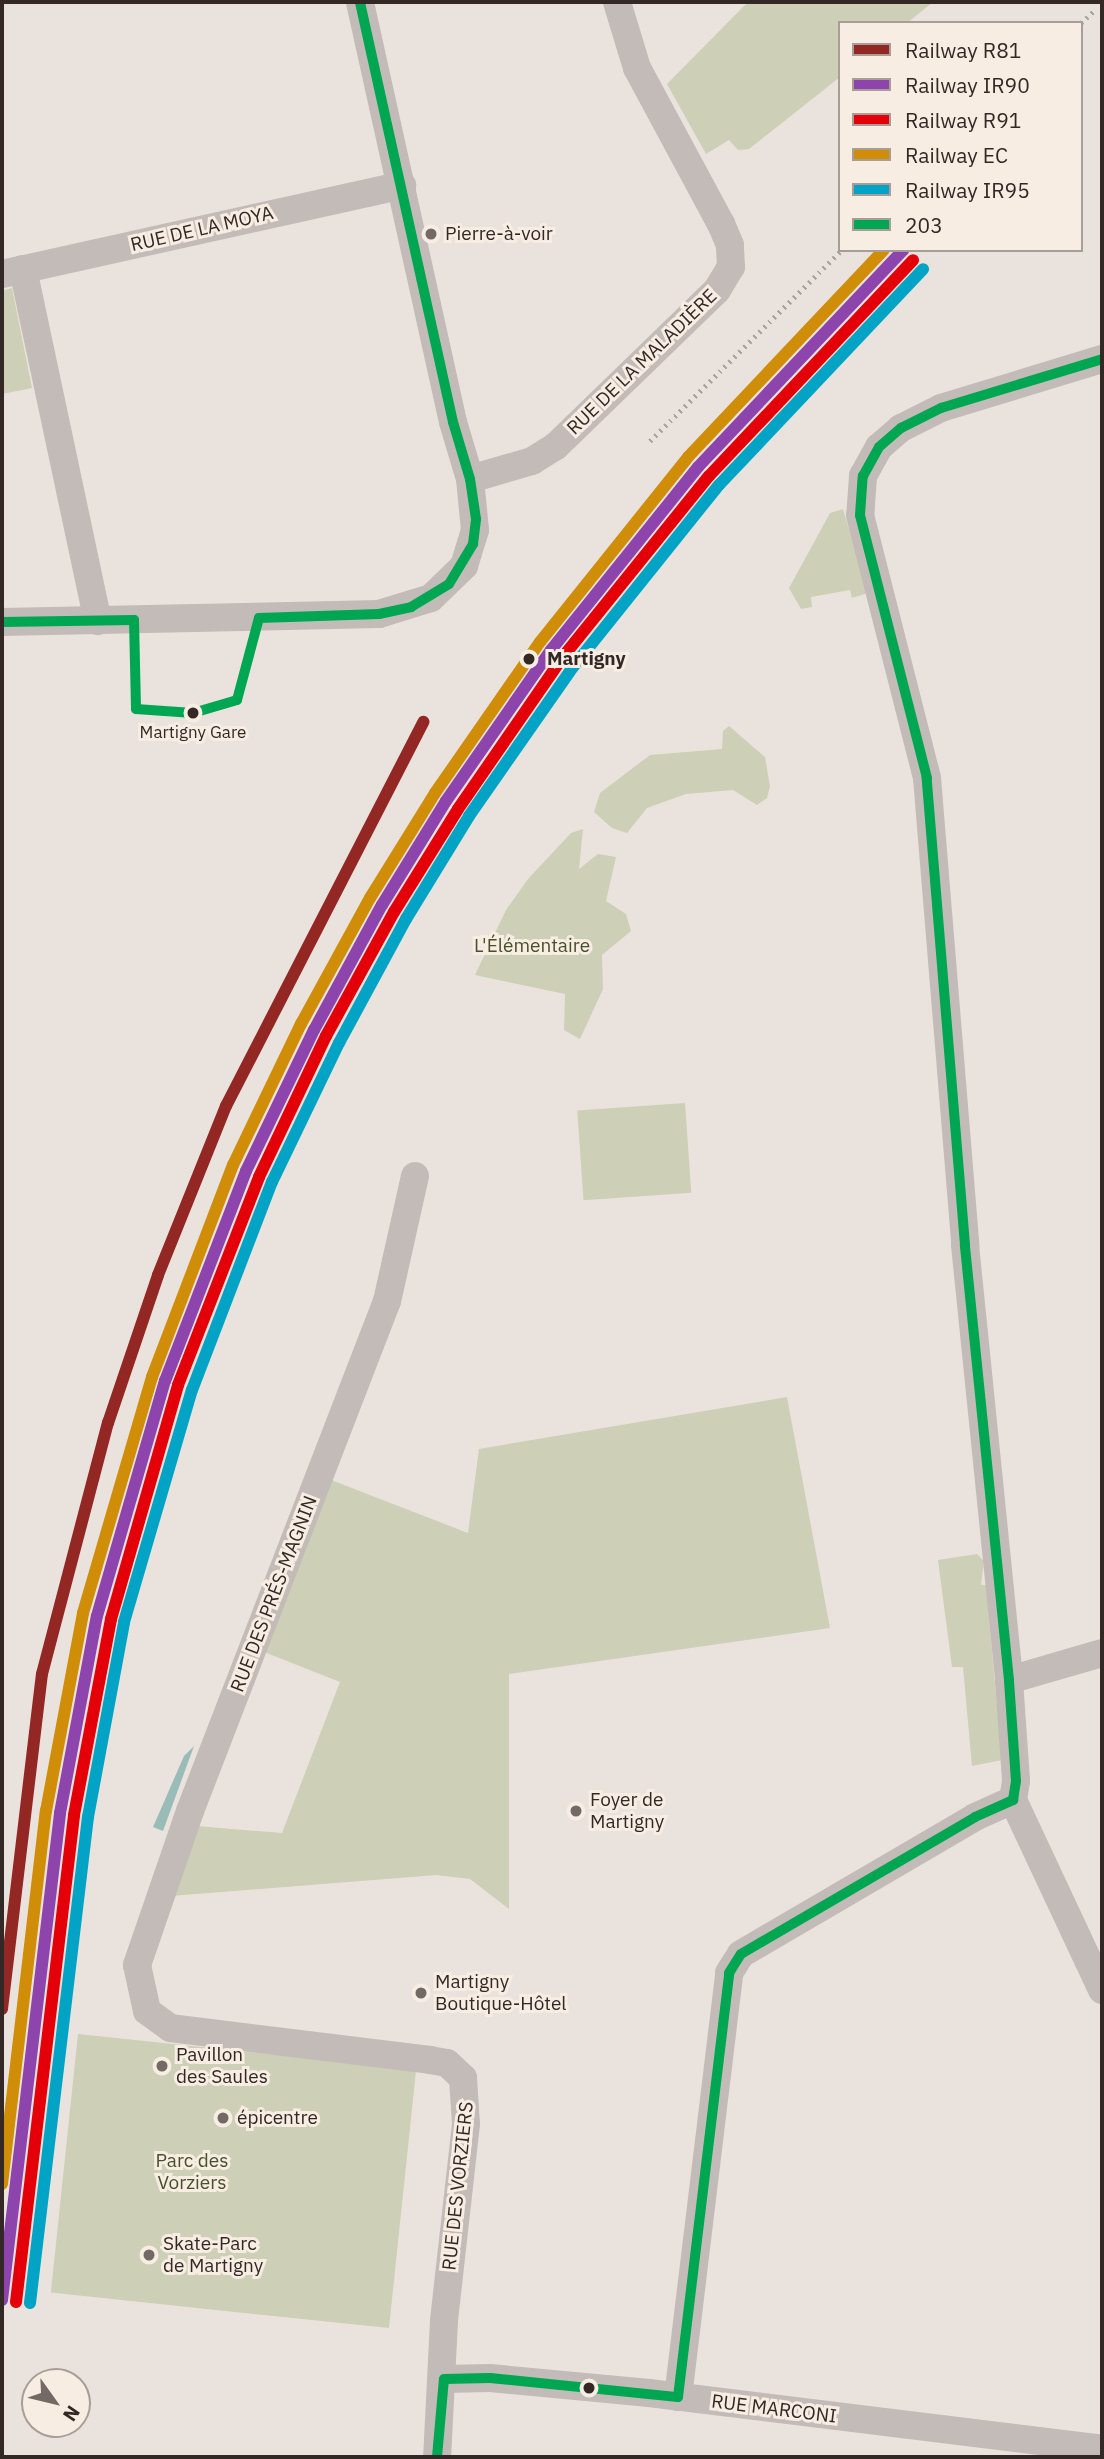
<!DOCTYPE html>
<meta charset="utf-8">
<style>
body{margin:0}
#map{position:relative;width:1104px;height:2459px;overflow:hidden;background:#eae3dd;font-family:"IBM Plex Sans",sans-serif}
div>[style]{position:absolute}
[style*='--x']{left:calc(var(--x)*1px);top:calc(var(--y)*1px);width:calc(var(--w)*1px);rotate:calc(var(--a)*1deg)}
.green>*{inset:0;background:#cdcfb7;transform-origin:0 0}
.water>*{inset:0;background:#9abcb9}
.minor>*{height:28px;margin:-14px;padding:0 14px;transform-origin:14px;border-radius:14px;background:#c3bbb7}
.rail>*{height:5px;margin-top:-2.5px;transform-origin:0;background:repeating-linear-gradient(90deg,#aaa4a1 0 2px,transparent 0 7px)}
.bus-1>*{height:10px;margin:-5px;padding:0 5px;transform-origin:5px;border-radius:5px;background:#00a651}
.rail-1>*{height:12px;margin:-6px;padding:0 6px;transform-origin:6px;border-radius:6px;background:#932723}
.rail-2>*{height:12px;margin:-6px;padding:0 6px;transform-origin:6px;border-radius:6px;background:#8e44ad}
.rail-3>*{height:12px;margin:-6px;padding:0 6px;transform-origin:6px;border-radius:6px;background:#e30009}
.rail-4>*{height:12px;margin:-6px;padding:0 6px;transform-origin:6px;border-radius:6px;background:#d08d07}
.rail-5>*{height:12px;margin:-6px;padding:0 6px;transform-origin:6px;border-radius:6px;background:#03a3c6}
.dots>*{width:19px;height:19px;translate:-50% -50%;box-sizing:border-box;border:4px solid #f8ede3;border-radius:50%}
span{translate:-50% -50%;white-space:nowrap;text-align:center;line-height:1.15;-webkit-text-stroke:6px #f8ede3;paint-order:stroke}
.bus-label{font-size:17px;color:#332825}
.street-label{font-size:19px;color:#332825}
.poi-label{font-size:19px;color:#332825}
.left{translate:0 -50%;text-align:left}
.stop-label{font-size:19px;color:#332825;font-weight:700}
.park-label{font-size:19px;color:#46512a}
.frame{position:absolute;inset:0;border:4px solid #332825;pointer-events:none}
.legend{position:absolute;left:838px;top:21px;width:245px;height:231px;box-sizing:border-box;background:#f8ede3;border:2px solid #a99e97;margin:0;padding:9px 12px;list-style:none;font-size:21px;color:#332825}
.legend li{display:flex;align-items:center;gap:14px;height:35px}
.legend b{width:35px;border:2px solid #a99e97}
.north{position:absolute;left:21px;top:2368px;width:70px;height:70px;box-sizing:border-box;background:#f8ede3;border:2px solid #a99e97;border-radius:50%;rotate:124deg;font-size:19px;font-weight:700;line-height:28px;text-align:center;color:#332825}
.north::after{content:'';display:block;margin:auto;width:24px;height:32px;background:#736965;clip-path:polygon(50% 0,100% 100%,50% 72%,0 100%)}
</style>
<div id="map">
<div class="green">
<i style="clip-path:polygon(748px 2px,933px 2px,907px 23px,840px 23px,840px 77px,749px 149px,738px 150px,729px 140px,706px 154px,667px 84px)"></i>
<i style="clip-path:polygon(12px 288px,32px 388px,2px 394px,2px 291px)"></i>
<i style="clip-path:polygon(843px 509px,868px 593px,852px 598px,850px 590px,811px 597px,812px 607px,801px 609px,789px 588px,830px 513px)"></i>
<i style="clip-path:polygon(729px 726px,765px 757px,770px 786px,767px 798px,757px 805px,733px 790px,686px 794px,647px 808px,627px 833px,612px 828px,594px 812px,600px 793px,650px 755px,722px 749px,723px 731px)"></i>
<i style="clip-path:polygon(583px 829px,579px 869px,598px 854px,616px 857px,606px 901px,626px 914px,631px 931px,602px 955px,603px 989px,580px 1039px,564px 1030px,565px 994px,475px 975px,506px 910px,528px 879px,571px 833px)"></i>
<i style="left:685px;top:1103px;width:90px;height:108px;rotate:86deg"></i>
<i style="clip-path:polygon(787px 1397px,830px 1628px,509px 1674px,509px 1909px,470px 1879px,436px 1875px,171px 1896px,196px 1826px,282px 1833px,340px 1682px,259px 1650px,326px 1478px,468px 1533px,479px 1449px)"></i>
<i style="clip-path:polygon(977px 1554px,984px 1561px,981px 1585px,986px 1585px,1002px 1760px,972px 1766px,963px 1667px,952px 1667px,938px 1560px)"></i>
<i style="left:78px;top:2034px;width:340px;height:260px;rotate:6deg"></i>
</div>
<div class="water">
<i style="clip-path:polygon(194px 1746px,163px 1831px,153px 1827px,184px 1756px)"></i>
</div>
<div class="minor">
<i style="--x:23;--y:269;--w:360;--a:78"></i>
<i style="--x:2;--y:274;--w:410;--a:-12.5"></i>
<i style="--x:1102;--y:359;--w:168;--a:163.1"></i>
<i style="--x:941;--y:408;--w:45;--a:153.4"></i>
<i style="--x:901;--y:428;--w:29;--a:139"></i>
<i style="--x:879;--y:447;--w:33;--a:119"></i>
<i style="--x:863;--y:476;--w:39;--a:94"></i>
<i style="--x:860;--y:515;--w:271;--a:75.7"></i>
<i style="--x:927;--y:778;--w:469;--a:85.3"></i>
<i style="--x:965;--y:1245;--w:437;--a:84.2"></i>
<i style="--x:1009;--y:1680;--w:101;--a:86"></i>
<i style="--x:1016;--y:1781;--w:19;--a:99"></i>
<i style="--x:1013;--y:1800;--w:210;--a:64.9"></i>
<i style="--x:470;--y:479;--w:65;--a:-16.2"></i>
<i style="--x:532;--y:461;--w:28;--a:-32"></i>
<i style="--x:556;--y:446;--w:224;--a:-44.1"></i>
<i style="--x:717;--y:290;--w:27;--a:-59"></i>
<i style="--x:731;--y:267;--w:22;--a:-93"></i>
<i style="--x:730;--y:245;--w:23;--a:-113"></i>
<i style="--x:721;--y:224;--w:177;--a:-118.3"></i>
<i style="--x:637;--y:68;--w:69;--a:-106.9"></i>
<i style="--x:2;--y:622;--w:377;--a:-1.2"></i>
<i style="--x:379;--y:614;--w:54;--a:-17.1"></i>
<i style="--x:431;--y:598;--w:46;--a:-44.1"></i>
<i style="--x:464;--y:566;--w:38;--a:-73"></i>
<i style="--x:475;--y:530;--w:51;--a:-95.6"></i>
<i style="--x:470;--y:479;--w:59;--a:-106.6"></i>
<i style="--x:453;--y:422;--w:430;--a:-102.5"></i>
<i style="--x:415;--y:1176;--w:128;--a:102.6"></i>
<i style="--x:387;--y:1301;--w:547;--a:111.12"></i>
<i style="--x:190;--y:1811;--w:163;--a:109"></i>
<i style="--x:137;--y:1965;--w:47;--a:77.7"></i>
<i style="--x:147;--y:2011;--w:29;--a:36"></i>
<i style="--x:170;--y:2028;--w:262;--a:7"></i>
<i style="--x:430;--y:2060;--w:17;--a:10"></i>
<i style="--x:447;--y:2063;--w:22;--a:43"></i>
<i style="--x:463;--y:2078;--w:46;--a:86.3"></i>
<i style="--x:466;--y:2124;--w:198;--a:96.4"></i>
<i style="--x:444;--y:2321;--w:136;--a:92.9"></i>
<i style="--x:1009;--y:1680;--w:97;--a:-16.2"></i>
<i style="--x:444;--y:2379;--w:46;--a:-1.2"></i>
<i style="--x:490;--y:2378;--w:160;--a:5.4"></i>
<i style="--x:649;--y:2393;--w:456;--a:7"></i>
<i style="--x:678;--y:2397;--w:427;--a:-83.1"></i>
<i style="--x:729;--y:1973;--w:22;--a:-58"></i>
<i style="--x:741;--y:1954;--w:271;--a:-30.3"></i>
<i style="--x:975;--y:1817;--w:42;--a:-24.1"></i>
</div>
<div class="rail">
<i style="--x:1081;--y:23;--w:19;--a:-43"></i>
<i style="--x:650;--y:441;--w:271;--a:-44.9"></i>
</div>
<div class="bus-1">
<i style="--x:259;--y:618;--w:120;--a:-1.9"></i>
<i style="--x:379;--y:614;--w:33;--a:-12"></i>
<i style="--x:411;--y:607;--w:44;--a:-31.2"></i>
<i style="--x:449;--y:584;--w:47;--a:-59"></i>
<i style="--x:473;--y:544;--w:25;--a:-83"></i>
<i style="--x:476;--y:519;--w:40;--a:-98.5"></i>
<i style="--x:470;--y:479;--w:59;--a:-106.6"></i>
<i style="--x:453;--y:422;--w:430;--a:-102.5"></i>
<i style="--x:134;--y:620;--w:89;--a:88.7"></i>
<i style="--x:136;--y:709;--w:57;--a:4"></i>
<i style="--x:193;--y:713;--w:46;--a:-16.5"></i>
<i style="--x:237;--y:700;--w:85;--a:-75"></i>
<i style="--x:2;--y:622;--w:132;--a:-0.9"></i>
<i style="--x:437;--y:2457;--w:78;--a:-84.9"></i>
<i style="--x:444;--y:2379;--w:46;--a:-1.2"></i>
<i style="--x:490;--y:2378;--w:189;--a:5.8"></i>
<i style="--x:678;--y:2397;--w:427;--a:-83.1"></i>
<i style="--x:729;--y:1973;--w:22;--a:-58"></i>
<i style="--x:741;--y:1954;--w:271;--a:-30.3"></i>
<i style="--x:975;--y:1817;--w:42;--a:-24.1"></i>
<i style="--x:1013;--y:1800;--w:19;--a:-81"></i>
<i style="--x:1016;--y:1781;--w:101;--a:-94"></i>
<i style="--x:1009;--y:1680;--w:437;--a:-95.8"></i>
<i style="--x:965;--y:1245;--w:469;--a:-94.7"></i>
<i style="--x:927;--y:778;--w:271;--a:-104.3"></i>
<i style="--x:860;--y:515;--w:39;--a:-86"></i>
<i style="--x:863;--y:476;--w:33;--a:-61"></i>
<i style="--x:879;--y:447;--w:29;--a:-41"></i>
<i style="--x:901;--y:428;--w:45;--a:-26.6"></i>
<i style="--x:941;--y:408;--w:168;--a:-16.9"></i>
</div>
<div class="rail-1">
<i style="--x:2;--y:2009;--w:337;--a:-83.2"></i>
<i style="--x:42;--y:1674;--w:260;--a:-75.3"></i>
<i style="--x:108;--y:1423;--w:156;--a:-71.3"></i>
<i style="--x:158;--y:1275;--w:182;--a:-68.1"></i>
<i style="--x:226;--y:1106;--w:432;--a:-62.8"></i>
</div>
<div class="rail-2">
<i style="--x:2;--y:2300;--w:490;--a:-83.2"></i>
<i style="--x:60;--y:1813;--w:200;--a:-79.4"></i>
<i style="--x:97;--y:1616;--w:245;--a:-73.9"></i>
<i style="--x:165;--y:1381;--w:225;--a:-68.9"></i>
<i style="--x:246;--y:1171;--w:157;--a:-64.3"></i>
<i style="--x:314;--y:1030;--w:142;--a:-61.5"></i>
<i style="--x:382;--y:905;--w:122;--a:-58.4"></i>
<i style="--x:446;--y:801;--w:184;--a:-55.2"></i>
<i style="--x:551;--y:650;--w:235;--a:-51.2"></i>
<i style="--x:698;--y:467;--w:299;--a:-46.6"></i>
</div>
<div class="rail-3">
<i style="--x:16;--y:2302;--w:490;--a:-83.2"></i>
<i style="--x:74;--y:1815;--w:199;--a:-79.3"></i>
<i style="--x:111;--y:1619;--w:243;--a:-74"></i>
<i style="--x:178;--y:1385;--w:223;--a:-68.7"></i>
<i style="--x:259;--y:1177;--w:156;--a:-64.6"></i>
<i style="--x:326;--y:1036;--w:141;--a:-61.3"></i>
<i style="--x:394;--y:912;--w:121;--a:-58.1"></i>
<i style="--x:458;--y:809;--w:183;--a:-55.4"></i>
<i style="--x:562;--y:658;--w:234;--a:-51.1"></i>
<i style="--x:709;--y:476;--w:297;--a:-46.6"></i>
</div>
<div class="rail-4">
<i style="--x:2;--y:2184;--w:376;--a:-83.3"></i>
<i style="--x:46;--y:1811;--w:201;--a:-79.4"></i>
<i style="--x:83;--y:1613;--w:246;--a:-73.7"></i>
<i style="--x:152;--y:1377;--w:227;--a:-69.1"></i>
<i style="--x:233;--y:1165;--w:157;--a:-64.3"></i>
<i style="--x:301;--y:1024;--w:144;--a:-61.3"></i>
<i style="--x:370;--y:898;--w:123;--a:-58.2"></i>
<i style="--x:435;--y:793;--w:184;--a:-55.2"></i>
<i style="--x:540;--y:642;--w:237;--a:-51.3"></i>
<i style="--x:688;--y:457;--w:285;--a:-46.6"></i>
</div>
<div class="rail-5">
<i style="--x:30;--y:2303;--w:489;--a:-83.2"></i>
<i style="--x:88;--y:1817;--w:198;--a:-79.5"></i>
<i style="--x:124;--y:1622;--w:242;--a:-73.7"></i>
<i style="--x:192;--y:1390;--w:223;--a:-69"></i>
<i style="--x:272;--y:1182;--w:154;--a:-64.3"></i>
<i style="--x:339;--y:1043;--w:141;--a:-61.6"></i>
<i style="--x:406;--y:919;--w:121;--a:-58.5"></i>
<i style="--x:469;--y:816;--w:182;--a:-55.1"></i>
<i style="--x:573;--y:667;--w:233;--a:-51.3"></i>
<i style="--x:719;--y:485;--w:297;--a:-46.6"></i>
</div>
<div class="dots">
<i style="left:431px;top:234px;background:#736965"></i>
<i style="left:529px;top:659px;background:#332825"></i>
<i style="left:193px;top:713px;background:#332825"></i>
<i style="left:576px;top:1811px;background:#736965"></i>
<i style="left:421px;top:1993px;background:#736965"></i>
<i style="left:162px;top:2066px;background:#736965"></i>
<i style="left:223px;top:2118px;background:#736965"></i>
<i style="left:149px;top:2255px;background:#736965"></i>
<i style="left:589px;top:2388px;background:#332825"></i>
</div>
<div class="bus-label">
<span style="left:193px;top:733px">Martigny Gare</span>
</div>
<div class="street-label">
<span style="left:202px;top:229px;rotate:-13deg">RUE DE LA MOYA</span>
<span style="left:642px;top:362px;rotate:-44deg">RUE DE LA MALADIÈRE</span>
<span style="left:274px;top:1594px;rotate:-69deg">RUE DES PRÉS-MAGNIN</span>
<span style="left:458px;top:2186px;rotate:-84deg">RUE DES VORZIERS</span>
<span style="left:774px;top:2409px;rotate:7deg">RUE MARCONI</span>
</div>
<div class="poi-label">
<span class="left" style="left:445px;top:234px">Pierre-à-voir</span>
<span class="left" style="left:590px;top:1811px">Foyer de<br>Martigny</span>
<span class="left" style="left:435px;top:1993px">Martigny<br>Boutique-Hôtel</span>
<span class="left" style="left:176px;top:2066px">Pavillon<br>des Saules</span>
<span class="left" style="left:237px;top:2118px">épicentre</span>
<span class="left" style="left:163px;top:2255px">Skate-Parc<br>de Martigny</span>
</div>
<div class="stop-label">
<span class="left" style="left:547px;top:659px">Martigny</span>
</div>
<div class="park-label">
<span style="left:532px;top:946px">L'Élémentaire</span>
<span style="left:192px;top:2172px">Parc des<br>Vorziers</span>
</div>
<div class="frame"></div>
<ul class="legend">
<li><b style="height:9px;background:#932723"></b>Railway R81</li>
<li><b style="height:9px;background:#8e44ad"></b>Railway IR90</li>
<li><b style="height:9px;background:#e30009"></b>Railway R91</li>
<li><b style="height:9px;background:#d08d07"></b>Railway EC</li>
<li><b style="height:9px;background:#03a3c6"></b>Railway IR95</li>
<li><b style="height:9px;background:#00a651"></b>203</li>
</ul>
<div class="north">N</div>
</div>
